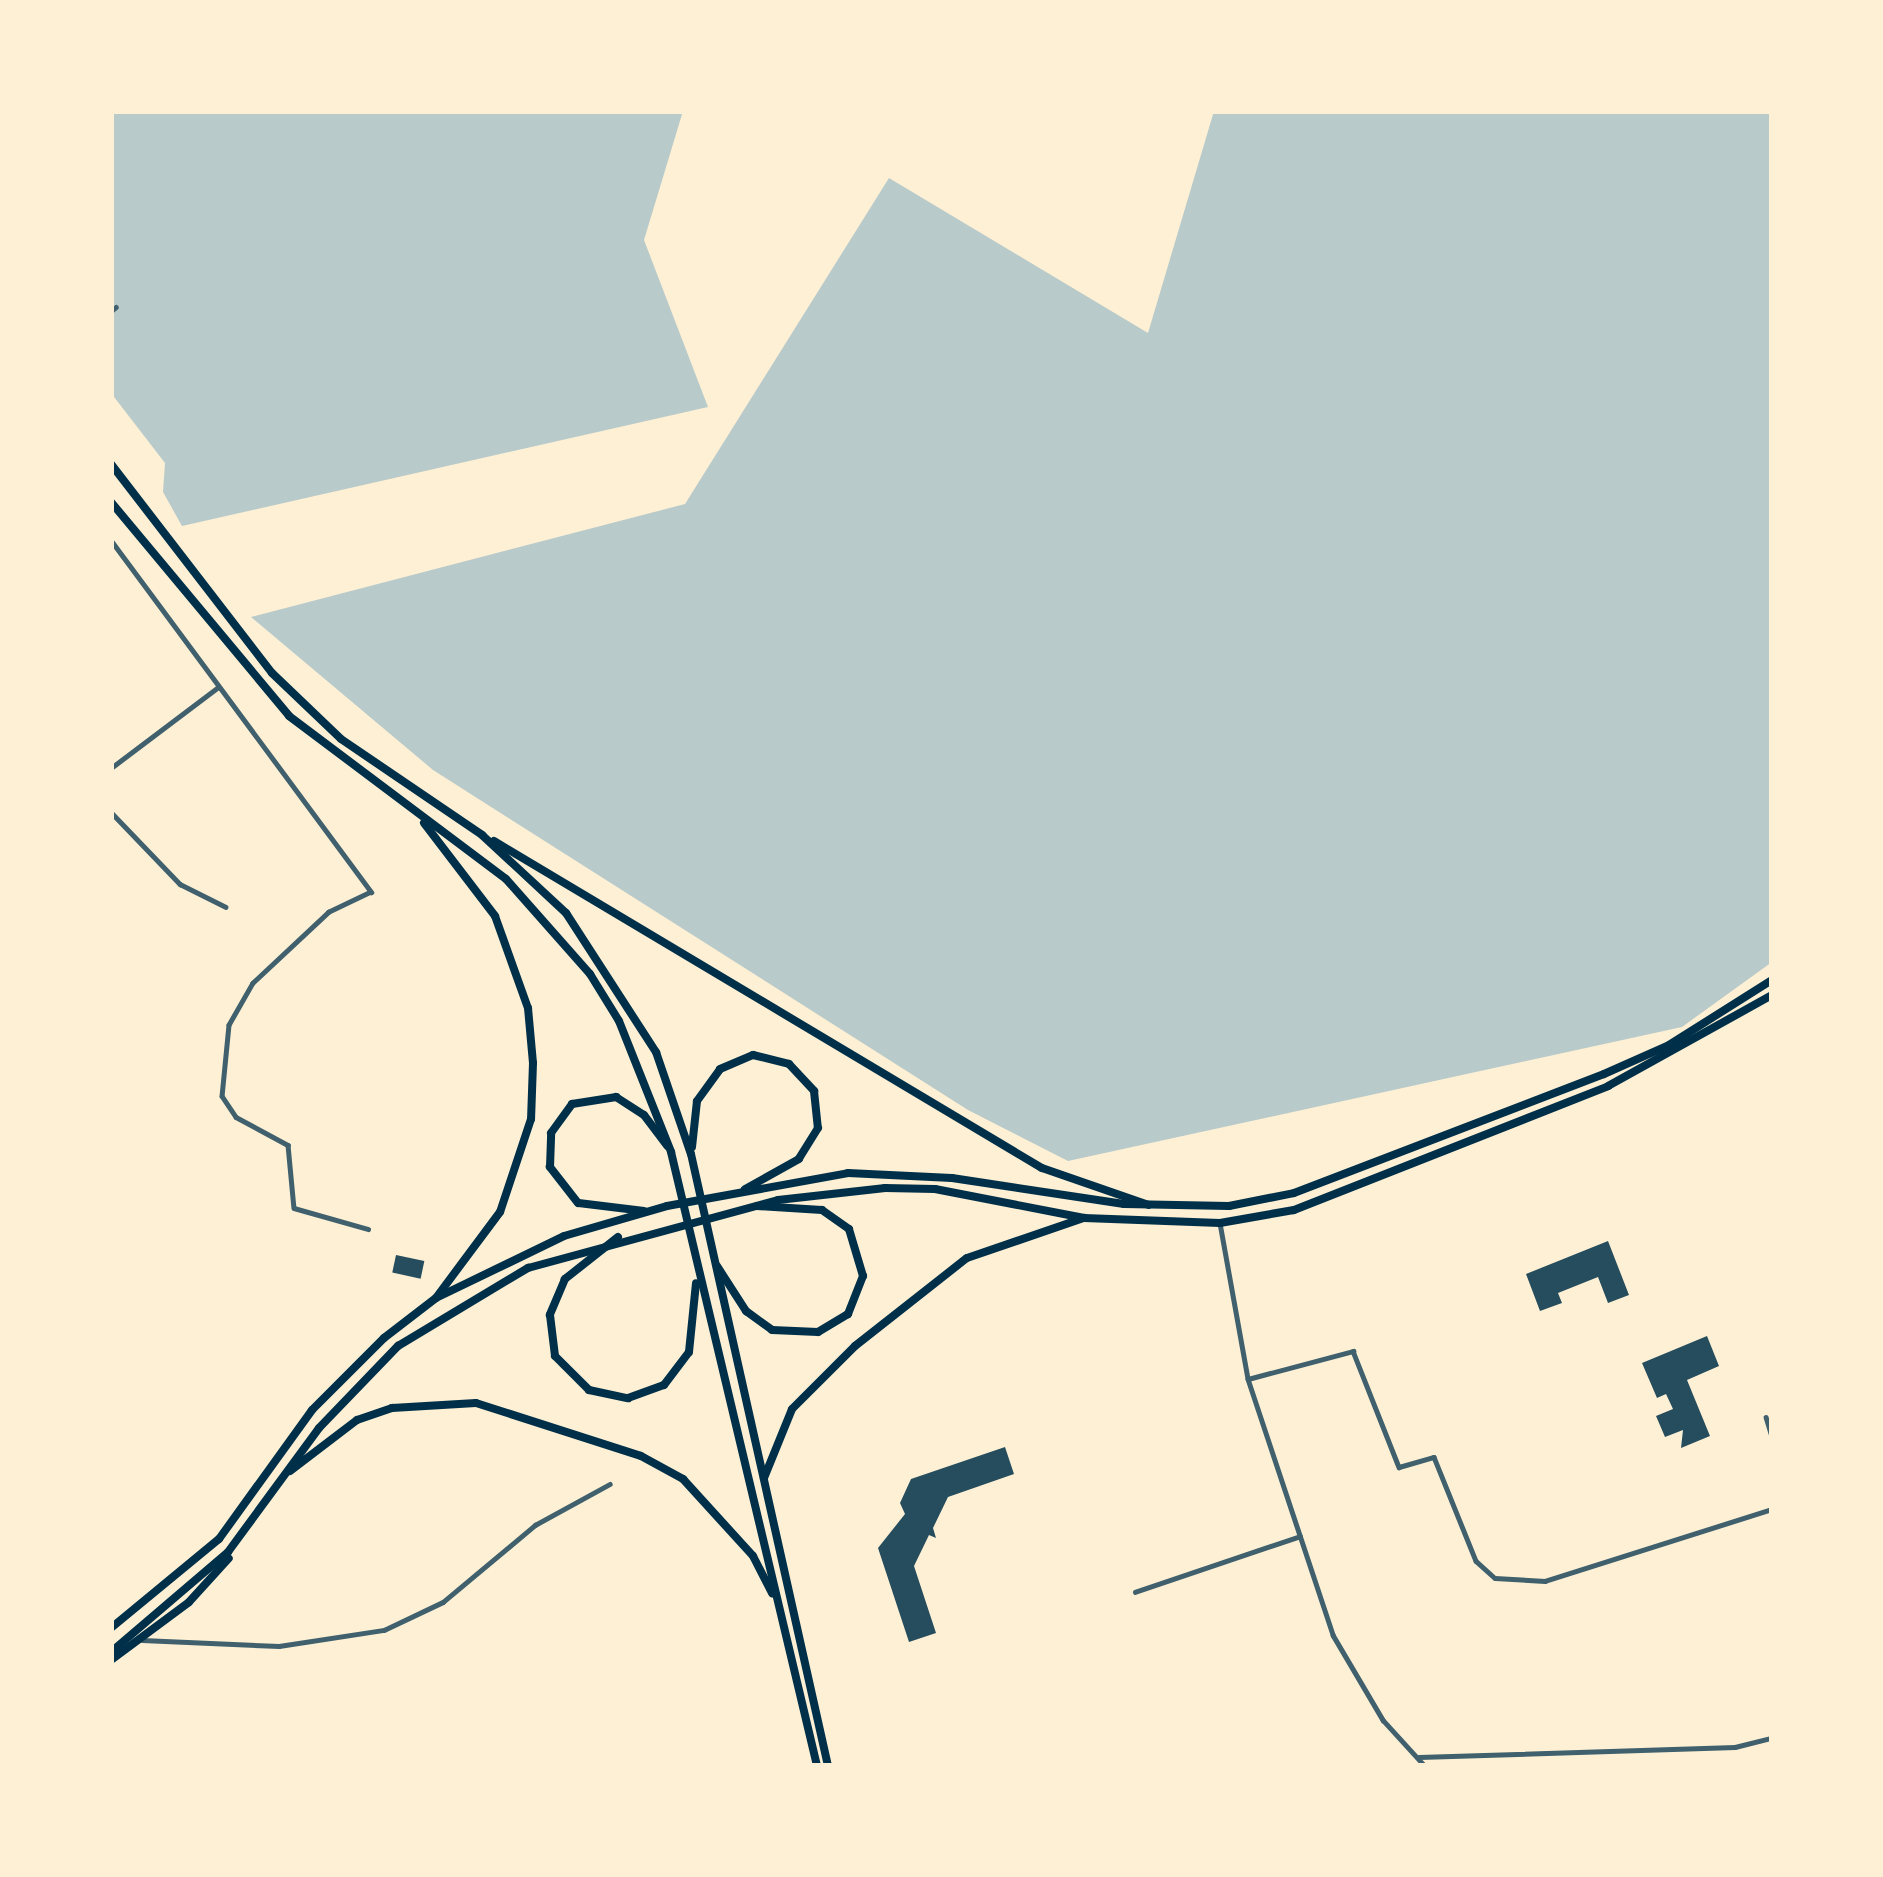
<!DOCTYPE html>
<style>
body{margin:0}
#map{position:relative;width:1883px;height:1877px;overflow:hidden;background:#fdf0d5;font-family:"Golos Text",sans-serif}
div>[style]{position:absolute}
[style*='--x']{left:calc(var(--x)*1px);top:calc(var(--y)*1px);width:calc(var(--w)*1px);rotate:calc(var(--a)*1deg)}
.green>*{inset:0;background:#b9caca}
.building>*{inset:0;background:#264d5e;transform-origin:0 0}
.minor>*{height:4.5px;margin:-2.25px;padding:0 2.25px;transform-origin:2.25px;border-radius:2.25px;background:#3f606c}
.secondary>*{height:8px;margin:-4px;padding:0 4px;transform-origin:4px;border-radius:4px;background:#003049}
.trunk>*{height:8px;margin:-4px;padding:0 4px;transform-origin:4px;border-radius:4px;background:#003049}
span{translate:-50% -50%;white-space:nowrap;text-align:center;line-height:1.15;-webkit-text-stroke:12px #fdf0d5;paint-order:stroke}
.frame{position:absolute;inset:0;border:114px solid #fdf0d5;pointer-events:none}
</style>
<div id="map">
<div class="green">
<i style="clip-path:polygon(111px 111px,683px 111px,644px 240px,708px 407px,182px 526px,163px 492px,165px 463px,111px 393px)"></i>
<i style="clip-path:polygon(1214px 111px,1772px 111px,1772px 962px,1682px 1027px,1068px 1161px,968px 1110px,433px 770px,251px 617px,685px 504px,889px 178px,1148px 333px)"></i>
</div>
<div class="building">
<i style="clip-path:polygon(1608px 1241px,1629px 1295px,1608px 1303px,1598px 1277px,1558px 1293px,1562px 1303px,1540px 1311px,1526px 1274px)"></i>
<i style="left:396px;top:1255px;width:29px;height:18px;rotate:12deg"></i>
<i style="clip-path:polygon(1707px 1336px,1719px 1366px,1687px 1380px,1710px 1436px,1681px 1448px,1683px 1430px,1665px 1437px,1656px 1416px,1673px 1409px,1666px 1394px,1657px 1398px,1642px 1363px)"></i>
<i style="clip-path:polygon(1005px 1447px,1014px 1474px,948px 1497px,933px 1528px,936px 1538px,929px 1535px,914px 1566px,936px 1633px,909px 1642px,878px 1548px,905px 1514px,900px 1503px,911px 1479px)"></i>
</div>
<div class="minor">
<i style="--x:111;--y:311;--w:6;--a:-39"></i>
<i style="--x:111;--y:540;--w:438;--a:53.5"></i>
<i style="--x:371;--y:892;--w:47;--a:154.5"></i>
<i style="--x:329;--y:912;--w:104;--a:136.9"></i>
<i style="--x:253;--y:983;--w:48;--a:119.7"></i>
<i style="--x:229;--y:1025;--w:71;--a:95.6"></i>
<i style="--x:222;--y:1096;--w:25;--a:56"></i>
<i style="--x:236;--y:1117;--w:59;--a:28.3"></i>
<i style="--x:288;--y:1145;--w:63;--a:84.6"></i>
<i style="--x:294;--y:1208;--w:77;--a:15.8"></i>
<i style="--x:111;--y:768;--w:133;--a:-37"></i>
<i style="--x:111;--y:812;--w:100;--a:46.2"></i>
<i style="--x:180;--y:884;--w:51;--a:26.6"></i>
<i style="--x:1772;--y:1146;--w:24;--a:90"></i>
<i style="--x:1220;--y:1223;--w:158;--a:79.8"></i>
<i style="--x:1248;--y:1379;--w:270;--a:71.6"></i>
<i style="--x:1333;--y:1635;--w:99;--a:59.5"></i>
<i style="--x:1383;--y:1720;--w:62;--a:47.6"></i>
<i style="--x:1248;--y:1379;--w:109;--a:-14.9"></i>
<i style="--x:1353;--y:1351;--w:125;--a:68.4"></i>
<i style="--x:1399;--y:1467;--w:36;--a:-16"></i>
<i style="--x:1434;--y:1457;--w:112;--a:68"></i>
<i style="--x:1476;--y:1561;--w:25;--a:42"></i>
<i style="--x:1495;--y:1578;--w:50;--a:3.4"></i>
<i style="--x:1545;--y:1581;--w:238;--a:-17.6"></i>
<i style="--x:1766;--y:1417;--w:21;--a:73"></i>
<i style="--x:1135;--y:1592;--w:174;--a:-18.7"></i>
<i style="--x:142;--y:1640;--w:137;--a:2.5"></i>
<i style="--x:279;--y:1646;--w:106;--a:-8.7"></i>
<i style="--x:384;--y:1630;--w:65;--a:-25.4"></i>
<i style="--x:443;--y:1602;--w:120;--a:-39.9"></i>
<i style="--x:535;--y:1525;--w:85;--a:-28.7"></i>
<i style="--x:1419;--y:1757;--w:316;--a:-1.8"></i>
<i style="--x:1735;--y:1747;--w:38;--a:-14"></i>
</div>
<div class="secondary">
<i style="--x:111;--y:1628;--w:140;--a:-39.5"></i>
<i style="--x:219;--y:1539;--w:159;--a:-54.2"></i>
<i style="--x:312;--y:1410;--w:102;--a:-45"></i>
<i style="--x:384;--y:1338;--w:66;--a:-37.6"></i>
<i style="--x:436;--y:1298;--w:142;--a:-25.8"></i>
<i style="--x:564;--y:1236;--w:107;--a:-16.2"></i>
<i style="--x:667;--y:1206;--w:184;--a:-10.3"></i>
<i style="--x:848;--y:1173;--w:104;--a:2.8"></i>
<i style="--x:952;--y:1178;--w:174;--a:8.6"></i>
<i style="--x:1124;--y:1204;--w:105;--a:1.1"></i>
<i style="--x:1229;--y:1206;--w:66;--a:-11.3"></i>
<i style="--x:1294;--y:1193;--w:332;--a:-21"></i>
<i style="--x:1604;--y:1074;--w:71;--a:-24"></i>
<i style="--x:1669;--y:1045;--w:122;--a:-32.3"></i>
<i style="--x:111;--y:1652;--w:154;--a:-40.5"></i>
<i style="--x:228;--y:1552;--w:154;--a:-53.7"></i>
<i style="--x:319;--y:1428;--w:114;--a:-46.1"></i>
<i style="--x:398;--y:1346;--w:152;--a:-31"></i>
<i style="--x:528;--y:1268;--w:259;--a:-15.2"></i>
<i style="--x:778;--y:1200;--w:108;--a:-6.4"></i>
<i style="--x:885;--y:1188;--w:50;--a:1.1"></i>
<i style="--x:935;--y:1189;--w:152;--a:11"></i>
<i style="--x:1084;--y:1218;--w:136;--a:2.1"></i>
<i style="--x:1220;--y:1223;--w:75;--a:-10"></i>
<i style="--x:1294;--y:1210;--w:338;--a:-21.5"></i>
<i style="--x:1608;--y:1086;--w:188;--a:-29"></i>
<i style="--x:111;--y:1660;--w:97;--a:-36.6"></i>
<i style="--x:189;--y:1602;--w:59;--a:-47.7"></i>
</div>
<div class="trunk">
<i style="--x:111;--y:464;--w:264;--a:52.4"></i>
<i style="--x:272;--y:673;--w:95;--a:43.7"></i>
<i style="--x:341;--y:739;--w:171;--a:34.2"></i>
<i style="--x:482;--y:835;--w:115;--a:42.9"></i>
<i style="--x:566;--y:913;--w:166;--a:57.1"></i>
<i style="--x:656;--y:1052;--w:108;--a:71.1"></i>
<i style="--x:691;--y:1154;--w:627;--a:77.38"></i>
<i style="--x:111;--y:502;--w:278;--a:50.2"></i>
<i style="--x:289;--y:716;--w:271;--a:36.9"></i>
<i style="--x:506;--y:879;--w:127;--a:48.5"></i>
<i style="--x:590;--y:974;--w:55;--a:58.3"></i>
<i style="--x:619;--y:1021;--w:141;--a:68.3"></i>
<i style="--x:671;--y:1152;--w:631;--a:76.62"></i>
<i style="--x:424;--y:823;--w:117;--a:52.6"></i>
<i style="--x:495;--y:916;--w:98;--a:70.3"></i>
<i style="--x:528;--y:1008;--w:55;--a:84.8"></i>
<i style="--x:533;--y:1063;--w:56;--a:92"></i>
<i style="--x:531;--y:1119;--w:98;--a:108.4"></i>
<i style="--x:500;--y:1212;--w:107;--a:126.7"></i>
<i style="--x:494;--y:841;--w:638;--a:30.83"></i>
<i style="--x:1042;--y:1168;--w:113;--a:19.1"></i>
<i style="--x:692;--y:1147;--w:46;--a:-83.8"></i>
<i style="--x:697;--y:1101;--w:39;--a:-54"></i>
<i style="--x:720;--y:1069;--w:36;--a:-23"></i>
<i style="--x:753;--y:1055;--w:37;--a:14"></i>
<i style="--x:789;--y:1064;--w:37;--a:47"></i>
<i style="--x:814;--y:1091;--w:37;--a:84"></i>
<i style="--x:818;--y:1128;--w:36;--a:122"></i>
<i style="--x:799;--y:1159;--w:62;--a:150.9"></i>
<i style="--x:644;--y:1211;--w:66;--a:-173.1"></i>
<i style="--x:578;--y:1203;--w:46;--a:-127.9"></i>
<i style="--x:550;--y:1167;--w:34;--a:-88"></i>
<i style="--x:551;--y:1133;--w:36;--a:-54"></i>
<i style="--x:572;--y:1104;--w:45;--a:-9"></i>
<i style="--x:616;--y:1097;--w:33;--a:33"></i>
<i style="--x:644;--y:1115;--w:39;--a:53"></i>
<i style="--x:618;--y:1237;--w:68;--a:141.6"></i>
<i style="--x:565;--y:1279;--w:39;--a:113"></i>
<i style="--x:550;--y:1315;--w:41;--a:83"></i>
<i style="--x:555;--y:1356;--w:48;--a:45"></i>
<i style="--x:589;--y:1390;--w:40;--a:12"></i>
<i style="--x:628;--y:1398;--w:38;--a:-20"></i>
<i style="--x:664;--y:1385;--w:41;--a:-52.9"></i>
<i style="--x:689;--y:1352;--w:69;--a:-84.2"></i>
<i style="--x:717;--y:1266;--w:54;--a:57.2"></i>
<i style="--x:746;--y:1311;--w:32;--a:36"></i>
<i style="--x:772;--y:1330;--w:46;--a:2.5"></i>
<i style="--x:818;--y:1332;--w:35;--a:-31"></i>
<i style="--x:848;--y:1314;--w:41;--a:-68.5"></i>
<i style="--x:863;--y:1276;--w:49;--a:-106.6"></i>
<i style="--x:849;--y:1229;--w:33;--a:-145"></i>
<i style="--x:822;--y:1210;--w:65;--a:-176.5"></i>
<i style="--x:290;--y:1471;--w:84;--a:-37.3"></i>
<i style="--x:357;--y:1420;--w:37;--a:-19"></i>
<i style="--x:392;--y:1408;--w:84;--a:-3.4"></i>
<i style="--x:476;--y:1403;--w:173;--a:17.8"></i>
<i style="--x:641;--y:1456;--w:48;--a:28.7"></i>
<i style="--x:683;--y:1479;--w:104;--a:47.7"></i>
<i style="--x:753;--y:1556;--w:42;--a:62.8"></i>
<i style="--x:764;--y:1478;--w:74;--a:-67.9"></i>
<i style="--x:792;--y:1409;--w:89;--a:-45"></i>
<i style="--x:855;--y:1346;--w:142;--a:-38.2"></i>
<i style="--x:967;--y:1258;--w:124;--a:-18.9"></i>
</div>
<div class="frame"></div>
</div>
